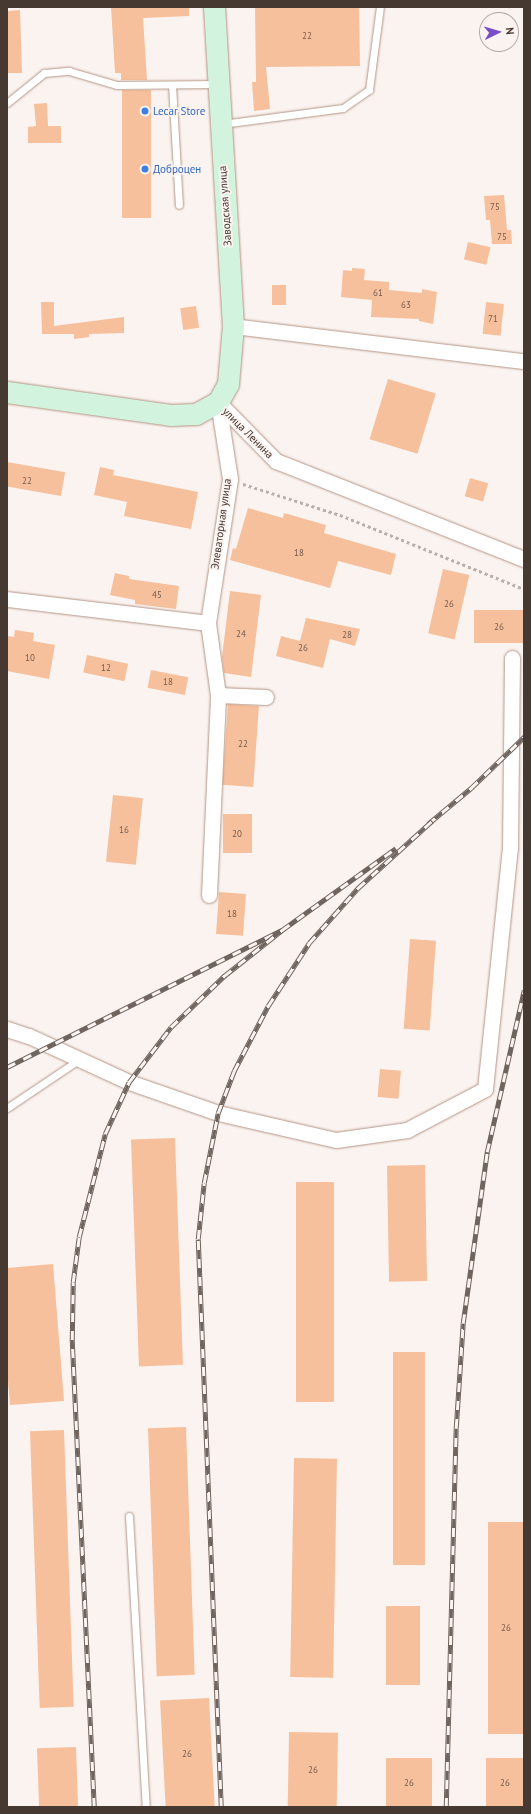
<!DOCTYPE html>
<meta charset="utf-8">
<style>
body{margin:0}
#map{position:relative;width:531px;height:1814px;overflow:hidden;background:#faf3f0;font-family:"PT Sans",sans-serif}
div>[style]{position:absolute}
[style*='--x']{left:calc(var(--x)*1px);top:calc(var(--y)*1px);width:calc(var(--w)*1px);rotate:calc(var(--a)*1deg)}
.building>*{inset:0;background:#f7c09c;transform-origin:0 0}
.path>*{height:2.5px;margin-top:-1.25px;transform-origin:0;background:repeating-linear-gradient(90deg,#b9b0ab 0 3px,transparent 0 6px)}
.roads{filter:drop-shadow(0 0 1px #b59584) drop-shadow(0 0 1px #b59584)}
.service>*{height:7px;margin:-3.5px;padding:0 3.5px;transform-origin:3.5px;border-radius:3.5px;background:#fff}
.minor>*{height:15px;margin:-7.5px;padding:0 7.5px;transform-origin:7.5px;border-radius:7.5px;background:#fff}
.secondary>*{height:21px;margin:-10.5px;padding:0 10.5px;transform-origin:10.5px;border-radius:10.5px;background:#d2f4df}
.rail>*{height:4.5px;margin-top:-2.25px;transform-origin:0;background:repeating-linear-gradient(90deg,#faf3f0 0 9px,#70645e 0 18px);box-sizing:border-box;border-block:1px solid #70645e}
.dots>*{width:11px;height:11px;translate:-50% -50%;box-sizing:border-box;border:2px solid #faf3f0;border-radius:50%}
span{translate:-50% -50%;white-space:nowrap;text-align:center;line-height:1.15;-webkit-text-stroke:3.5px #faf3f0;paint-order:stroke}
.number-label{font-size:9px;color:#725b4c}
.number-label span{-webkit-text-stroke-width:0}
.shop-label{font-size:11px;color:#366cbe}
.left{translate:0 -50%;text-align:left}
.street-label{font-size:11px;color:#463931}
.frame{position:absolute;inset:0;border:8px solid #463931;pointer-events:none}
.north{position:absolute;left:479px;top:12px;width:40px;height:40px;box-sizing:border-box;background:#faf3f0;border:1px solid #b2a9a4;border-radius:50%;rotate:85deg;font-size:11px;font-weight:700;line-height:16px;text-align:center;color:#463931}
.north::after{content:'';display:block;margin:auto;width:14px;height:18px;background:#794fc8;clip-path:polygon(50% 0,100% 100%,50% 72%,0 100%)}
</style>
<div id="map">
<div class="building">
<i style="clip-path:polygon(111px 7px,189px 7px,189px 16px,143px 18px,147px 80px,121px 80px,121px 73px,115px 73px)"></i>
<i style="clip-path:polygon(255px 7px,359px 7px,360px 66px,266px 67px,270px 109px,254px 111px,252px 82px,256px 82px)"></i>
<i style="clip-path:polygon(20px 10px,22px 73px,7px 73px,8px 11px)"></i>
<i style="left:122px;top:90px;width:29px;height:128px"></i>
<i style="clip-path:polygon(47px 103px,48px 126px,61px 126px,61px 143px,28px 143px,28px 127px,36px 126px,34px 104px)"></i>
<i style="clip-path:polygon(504px 195px,507px 230px,511px 230px,512px 244px,492px 244px,490px 220px,486px 220px,484px 196px)"></i>
<i style="left:468px;top:242px;width:23px;height:18px;rotate:13deg"></i>
<i style="clip-path:polygon(352px 268px,365px 269px,364px 280px,389px 282px,389px 290px,422px 293px,422px 289px,437px 292px,433px 324px,419px 321px,419px 319px,371px 317px,372px 300px,341px 297px,343px 270px,352px 271px)"></i>
<i style="left:272px;top:285px;width:14px;height:20px"></i>
<i style="clip-path:polygon(41px 302px,54px 302px,54px 326px,124px 317px,124px 333px,89px 334px,89px 337px,74px 339px,74px 334px,42px 334px)"></i>
<i style="left:486px;top:302px;width:18px;height:32px;rotate:6deg"></i>
<i style="left:196px;top:306px;width:22px;height:16px;rotate:82deg"></i>
<i style="left:388px;top:379px;width:50px;height:63px;rotate:17deg"></i>
<i style="left:7px;top:462px;width:59px;height:24px;rotate:10deg"></i>
<i style="clip-path:polygon(100px 467px,114px 470px,113px 475px,198px 492px,191px 529px,124px 516px,127px 502px,94px 495px)"></i>
<i style="left:470px;top:478px;width:19px;height:19px;rotate:16deg"></i>
<i style="clip-path:polygon(248px 508px,283px 518px,284px 513px,326px 525px,324px 533px,396px 554px,391px 575px,338px 561px,330px 588px,230px 560px,233px 548px,236px 549px)"></i>
<i style="left:443px;top:569px;width:27px;height:66px;rotate:13deg"></i>
<i style="clip-path:polygon(115px 573px,129px 576px,129px 579px,179px 586px,176px 609px,135px 604px,135px 600px,110px 595px)"></i>
<i style="clip-path:polygon(230px 591px,261px 595px,251px 677px,224px 673px,222px 657px)"></i>
<i style="left:474px;top:610px;width:50px;height:33px"></i>
<i style="clip-path:polygon(306px 618px,360px 629px,355px 646px,330px 639px,323px 668px,276px 656px,281px 636px,300px 641px)"></i>
<i style="clip-path:polygon(15px 630px,34px 633px,33px 641px,55px 645px,49px 679px,7px 671px,7px 636px,14px 637px)"></i>
<i style="left:87px;top:655px;width:42px;height:18px;rotate:12deg"></i>
<i style="left:151px;top:670px;width:38px;height:18px;rotate:11deg"></i>
<i style="left:228px;top:704px;width:31px;height:81px;rotate:4deg"></i>
<i style="left:113px;top:795px;width:30px;height:67px;rotate:6deg"></i>
<i style="left:223px;top:814px;width:29px;height:39px"></i>
<i style="left:219px;top:892px;width:27px;height:42px;rotate:4deg"></i>
<i style="left:410px;top:939px;width:26px;height:90px;rotate:4deg"></i>
<i style="left:380px;top:1069px;width:21px;height:28px;rotate:5deg"></i>
<i style="left:175px;top:1138px;width:227px;height:44px;rotate:88deg"></i>
<i style="left:425px;top:1165px;width:116px;height:38px;rotate:89deg"></i>
<i style="left:296px;top:1182px;width:38px;height:220px"></i>
<i style="clip-path:polygon(53px 1264px,64px 1401px,10px 1405px,7px 1369px,7px 1268px)"></i>
<i style="left:393px;top:1352px;width:32px;height:213px"></i>
<i style="left:186px;top:1427px;width:248px;height:38px;rotate:88deg"></i>
<i style="left:64px;top:1430px;width:277px;height:34px;rotate:88deg"></i>
<i style="left:294px;top:1458px;width:43px;height:219px;rotate:1deg"></i>
<i style="left:488px;top:1522px;width:36px;height:212px"></i>
<i style="left:386px;top:1606px;width:34px;height:79px"></i>
<i style="left:209px;top:1698px;width:109px;height:49px;rotate:87deg"></i>
<i style="left:289px;top:1732px;width:49px;height:75px;rotate:1deg"></i>
<i style="left:76px;top:1747px;width:60px;height:39px;rotate:88deg"></i>
<i style="left:386px;top:1758px;width:46px;height:49px"></i>
<i style="left:486px;top:1758px;width:38px;height:49px"></i>
</div>
<div class="path">
<i style="--x:243;--y:484;--w:102;--a:17.7"></i>
<i style="--x:340;--y:515;--w:198;--a:21.9"></i>
</div>
<div class="roads">
<div class="service">
<i style="--x:172;--y:85;--w:120;--a:86.7"></i>
<i style="--x:7;--y:103;--w:48;--a:-39"></i>
<i style="--x:44;--y:73;--w:25;--a:-5"></i>
<i style="--x:69;--y:71;--w:50;--a:16.3"></i>
<i style="--x:117;--y:85;--w:100;--a:-0.6"></i>
<i style="--x:222;--y:124;--w:122;--a:-7.5"></i>
<i style="--x:343;--y:108;--w:32;--a:-35"></i>
<i style="--x:369;--y:90;--w:84;--a:-82.5"></i>
<i style="--x:7;--y:1108;--w:88;--a:-33.9"></i>
<i style="--x:129;--y:1516;--w:291;--a:86.7"></i>
</div>
<div class="minor">
<i style="--x:233;--y:326;--w:293;--a:6.9"></i>
<i style="--x:218;--y:402;--w:83;--a:45.5"></i>
<i style="--x:276;--y:461;--w:267;--a:21.6"></i>
<i style="--x:218;--y:402;--w:78;--a:81.1"></i>
<i style="--x:230;--y:479;--w:146;--a:98.7"></i>
<i style="--x:208;--y:623;--w:73;--a:82.1"></i>
<i style="--x:218;--y:695;--w:48;--a:2.4"></i>
<i style="--x:7;--y:599;--w:202;--a:6.8"></i>
<i style="--x:209;--y:895;--w:200;--a:-87.4"></i>
<i style="--x:7;--y:1029;--w:23;--a:18"></i>
<i style="--x:29;--y:1036;--w:110;--a:24.7"></i>
<i style="--x:129;--y:1082;--w:94;--a:19.2"></i>
<i style="--x:218;--y:1113;--w:121;--a:12.9"></i>
<i style="--x:336;--y:1140;--w:72;--a:-8"></i>
<i style="--x:407;--y:1130;--w:88;--a:-27.7"></i>
<i style="--x:485;--y:1089;--w:241;--a:-84.1"></i>
<i style="--x:510;--y:849;--w:191;--a:-89.4"></i>
</div>
<div class="secondary">
<i style="--x:7;--y:392;--w:165;--a:8"></i>
<i style="--x:170;--y:415;--w:26;--a:-2"></i>
<i style="--x:196;--y:414;--w:25;--a:-29"></i>
<i style="--x:218;--y:402;--w:21;--a:-61"></i>
<i style="--x:228;--y:384;--w:58;--a:-85.1"></i>
<i style="--x:233;--y:326;--w:320;--a:-93.4"></i>
</div>
</div>
<div class="rail">
<i style="--x:428;--y:824;--w:56;--a:-39.9"></i>
<i style="--x:471;--y:788;--w:74;--a:-43.9"></i>
<i style="--x:7;--y:1067;--w:307;--a:-26.5"></i>
<i style="--x:282;--y:930;--w:140;--a:-35.7"></i>
<i style="--x:94;--y:1807;--w:468;--a:-92.7"></i>
<i style="--x:72;--y:1340;--w:58;--a:-89"></i>
<i style="--x:73;--y:1282;--w:45;--a:-82.4"></i>
<i style="--x:79;--y:1237;--w:106;--a:-75.8"></i>
<i style="--x:105;--y:1134;--w:57;--a:-65.2"></i>
<i style="--x:129;--y:1082;--w:69;--a:-52.6"></i>
<i style="--x:171;--y:1027;--w:74;--a:-43.9"></i>
<i style="--x:224;--y:976;--w:74;--a:-38.4"></i>
<i style="--x:221;--y:1807;--w:568;--a:-92.32"></i>
<i style="--x:198;--y:1239;--w:56;--a:-83.9"></i>
<i style="--x:204;--y:1183;--w:71;--a:-78.7"></i>
<i style="--x:218;--y:1113;--w:45;--a:-69.1"></i>
<i style="--x:234;--y:1071;--w:73;--a:-62.4"></i>
<i style="--x:268;--y:1006;--w:75;--a:-56.9"></i>
<i style="--x:309;--y:943;--w:74;--a:-48.3"></i>
<i style="--x:358;--y:888;--w:100;--a:-42.2"></i>
<i style="--x:446;--y:1807;--w:379;--a:-88.5"></i>
<i style="--x:456;--y:1428;--w:105;--a:-86.2"></i>
<i style="--x:463;--y:1323;--w:173;--a:-82"></i>
<i style="--x:487;--y:1152;--w:166;--a:-77.1"></i>
</div>
<div class="dots">
<i style="left:145px;top:111px;background:#3f7fe0"></i>
<i style="left:145px;top:169px;background:#3f7fe0"></i>
</div>
<div class="number-label">
<span style="left:307px;top:36px">22</span>
<span style="left:495px;top:207px">75</span>
<span style="left:502px;top:237px">75</span>
<span style="left:378px;top:293px">61</span>
<span style="left:406px;top:305px">63</span>
<span style="left:493px;top:319px">71</span>
<span style="left:27px;top:481px">22</span>
<span style="left:299px;top:553px">18</span>
<span style="left:157px;top:595px">45</span>
<span style="left:449px;top:604px">26</span>
<span style="left:499px;top:627px">26</span>
<span style="left:241px;top:634px">24</span>
<span style="left:347px;top:635px">28</span>
<span style="left:303px;top:648px">26</span>
<span style="left:30px;top:658px">10</span>
<span style="left:106px;top:668px">12</span>
<span style="left:168px;top:682px">18</span>
<span style="left:243px;top:744px">22</span>
<span style="left:124px;top:830px">16</span>
<span style="left:237px;top:834px">20</span>
<span style="left:232px;top:914px">18</span>
<span style="left:506px;top:1628px">26</span>
<span style="left:187px;top:1754px">26</span>
<span style="left:313px;top:1770px">26</span>
<span style="left:409px;top:1783px">26</span>
<span style="left:505px;top:1783px">26</span>
</div>
<div class="shop-label">
<span class="left" style="left:153px;top:111px">Lecar Store</span>
<span class="left" style="left:153px;top:169px">Доброцен</span>
</div>
<div class="street-label">
<span style="left:225px;top:206px;rotate:-94deg">Заводская улица</span>
<span style="left:248px;top:433px;rotate:45deg">улица Ленина</span>
<span style="left:221px;top:524px;rotate:-82deg">Элеваторная улица</span>
</div>
<div class="frame"></div>
<div class="north">N</div>
</div>
